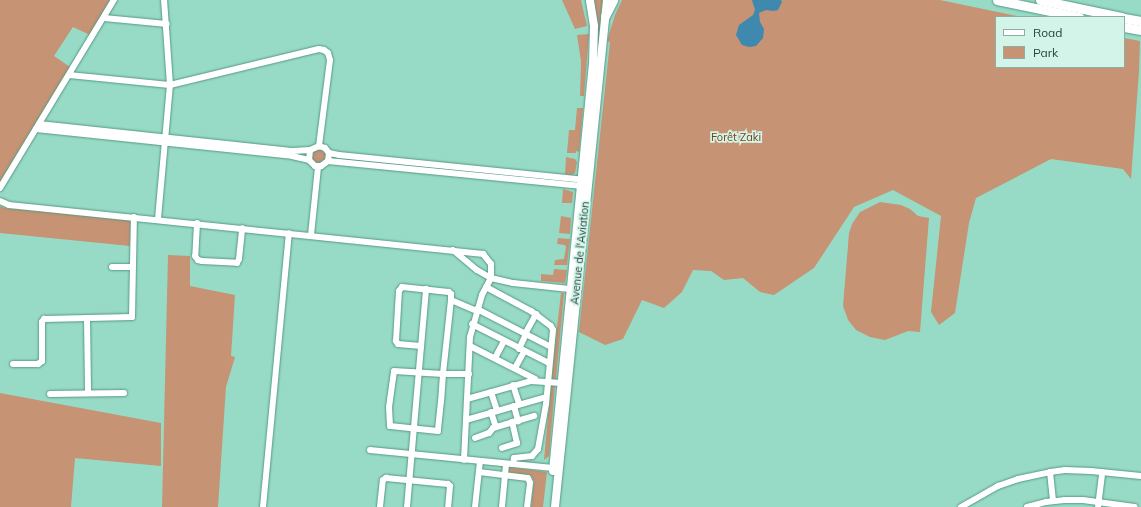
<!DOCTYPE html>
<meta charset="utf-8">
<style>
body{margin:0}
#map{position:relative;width:1141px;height:507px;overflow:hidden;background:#97dbc6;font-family:Mulish,sans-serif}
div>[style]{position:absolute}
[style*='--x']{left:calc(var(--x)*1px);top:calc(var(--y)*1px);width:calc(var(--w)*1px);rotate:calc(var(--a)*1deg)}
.green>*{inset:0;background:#c69374}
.round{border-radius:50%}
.water>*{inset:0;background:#3f88ae}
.roads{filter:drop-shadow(0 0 1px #569986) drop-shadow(0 0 1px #569986)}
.minor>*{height:6px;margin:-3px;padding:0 3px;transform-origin:3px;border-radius:3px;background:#fff}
.major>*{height:8px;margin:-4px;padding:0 4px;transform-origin:4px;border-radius:4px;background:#fff}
.highway>*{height:9px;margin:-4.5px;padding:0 4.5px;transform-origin:4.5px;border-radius:4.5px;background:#fff}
span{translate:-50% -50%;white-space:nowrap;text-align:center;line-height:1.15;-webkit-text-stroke:3.5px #d3f4e9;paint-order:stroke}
.park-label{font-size:11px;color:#783e11}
.street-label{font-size:11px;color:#27433b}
.legend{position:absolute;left:995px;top:16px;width:130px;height:52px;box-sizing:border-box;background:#d3f4e9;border:1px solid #8eada3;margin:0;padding:5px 7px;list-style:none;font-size:12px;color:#27433b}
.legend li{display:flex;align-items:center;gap:8px;height:20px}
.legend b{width:20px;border:1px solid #8eada3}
</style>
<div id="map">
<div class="green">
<i style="clip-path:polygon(0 0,110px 0,90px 35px,73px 27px,54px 56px,70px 67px,0 182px)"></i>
<i style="clip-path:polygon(562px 0,581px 0,587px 26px,575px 29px)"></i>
<i style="clip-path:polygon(593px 0,603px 0,596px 63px,598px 24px)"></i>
<i style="clip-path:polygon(622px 0,940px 0,1022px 17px,996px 17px,996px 67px,1124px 67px,1124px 38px,1140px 41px,1139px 72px,1131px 179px,1123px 169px,1051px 159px,976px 198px,969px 223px,955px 313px,939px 325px,931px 312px,941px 216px,893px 190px,854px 207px,814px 268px,774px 295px,760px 292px,743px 278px,724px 280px,711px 271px,693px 270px,682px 292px,664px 308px,642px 300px,623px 339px,605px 345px,579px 332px,610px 42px,607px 41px,615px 15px)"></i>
<i style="clip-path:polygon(589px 34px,584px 96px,580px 96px,581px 61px,577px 35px)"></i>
<i style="clip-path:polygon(577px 108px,583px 108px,579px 152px,576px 151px,576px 153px,567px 153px,569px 130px,575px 130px)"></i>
<i class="round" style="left:312px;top:149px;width:14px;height:14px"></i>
<i style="clip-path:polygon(566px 157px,575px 159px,577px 162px,575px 173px,572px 175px,565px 174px)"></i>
<i style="clip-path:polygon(563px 189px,573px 192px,572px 203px,562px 203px)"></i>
<i style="clip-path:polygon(880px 202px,901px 205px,910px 209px,918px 216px,929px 218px,920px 332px,908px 331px,885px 340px,870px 337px,856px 330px,848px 320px,843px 306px,849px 233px,852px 224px,860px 212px)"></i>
<i style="clip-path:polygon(0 206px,5px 208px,131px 219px,130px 246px,0 233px)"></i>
<i style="clip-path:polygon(561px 216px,571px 218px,570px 234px,559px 233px)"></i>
<i style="clip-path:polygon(558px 238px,570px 239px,567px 265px,554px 265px,555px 260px,564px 259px,566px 247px,565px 245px,557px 244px)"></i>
<i style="clip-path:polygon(168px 255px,190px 256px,190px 286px,235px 295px,231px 356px,235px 357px,226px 387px,218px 507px,162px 507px)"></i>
<i style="clip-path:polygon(554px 269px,567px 270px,565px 283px,541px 281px,541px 274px,553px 275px)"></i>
<i style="clip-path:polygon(561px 293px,564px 293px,556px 379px,551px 379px)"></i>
<i style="clip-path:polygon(551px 383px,555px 384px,549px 456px,544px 460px)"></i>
<i style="clip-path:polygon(0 393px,161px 423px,161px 466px,75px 458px,71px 507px,0 507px)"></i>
<i style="clip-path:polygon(508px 467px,547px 472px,543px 507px,531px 507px,534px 481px,532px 477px,508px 473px)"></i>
</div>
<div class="water">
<i style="clip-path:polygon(752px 0,781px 0,782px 2px,778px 10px,773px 11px,766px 10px,759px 13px,760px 22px,764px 29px,763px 38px,756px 46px,749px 47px,742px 45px,736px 35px,739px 25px,753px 15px,755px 10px)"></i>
</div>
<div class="roads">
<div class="minor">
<i style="--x:104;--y:18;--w:63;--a:5.4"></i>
<i style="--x:69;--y:75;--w:101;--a:5.7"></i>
<i style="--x:170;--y:85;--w:153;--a:-13.6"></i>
<i style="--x:319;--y:49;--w:5;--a:11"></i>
<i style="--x:324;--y:50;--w:5;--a:37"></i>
<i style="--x:328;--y:53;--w:7;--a:74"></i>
<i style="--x:330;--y:60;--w:87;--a:97.3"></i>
<i style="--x:39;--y:124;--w:254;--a:6.1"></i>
<i style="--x:292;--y:151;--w:18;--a:-3"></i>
<i style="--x:36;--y:129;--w:257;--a:6"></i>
<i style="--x:292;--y:156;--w:17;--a:13"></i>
<i style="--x:329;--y:153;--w:8;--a:97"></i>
<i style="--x:328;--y:161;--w:9;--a:144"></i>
<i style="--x:321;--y:166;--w:6;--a:180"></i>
<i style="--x:315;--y:166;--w:8;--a:-135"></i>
<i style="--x:309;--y:160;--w:10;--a:-84"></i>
<i style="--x:310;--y:150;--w:10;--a:-24"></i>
<i style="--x:319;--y:146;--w:6;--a:18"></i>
<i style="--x:325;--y:148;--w:6;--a:51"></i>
<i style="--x:329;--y:153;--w:10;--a:11"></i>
<i style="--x:339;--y:155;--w:248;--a:5.8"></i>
<i style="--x:328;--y:161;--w:258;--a:5.6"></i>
<i style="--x:0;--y:188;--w:220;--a:-58.8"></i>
<i style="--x:0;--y:201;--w:10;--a:24"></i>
<i style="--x:9;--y:205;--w:477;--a:5.9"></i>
<i style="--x:483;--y:254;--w:13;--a:51"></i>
<i style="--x:491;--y:264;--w:14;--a:90"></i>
<i style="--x:491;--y:278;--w:19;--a:118"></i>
<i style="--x:482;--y:295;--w:44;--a:105.9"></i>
<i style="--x:470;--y:337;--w:123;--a:92.8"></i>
<i style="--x:158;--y:219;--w:135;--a:-84.9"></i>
<i style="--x:170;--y:85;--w:85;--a:-94"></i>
<i style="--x:197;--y:223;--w:33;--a:93"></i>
<i style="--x:195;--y:256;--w:5;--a:53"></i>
<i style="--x:198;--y:260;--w:4;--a:14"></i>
<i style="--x:202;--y:261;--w:35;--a:3"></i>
<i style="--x:237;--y:263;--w:4;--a:-63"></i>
<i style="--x:239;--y:259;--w:31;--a:-84"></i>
<i style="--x:311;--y:235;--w:68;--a:-84.1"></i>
<i style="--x:453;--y:250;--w:31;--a:40"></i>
<i style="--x:477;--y:270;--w:16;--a:30"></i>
<i style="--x:491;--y:278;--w:23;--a:13"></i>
<i style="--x:513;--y:283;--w:57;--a:6"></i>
<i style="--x:112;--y:267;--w:21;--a:0"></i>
<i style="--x:486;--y:287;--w:51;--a:28.1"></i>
<i style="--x:531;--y:311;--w:25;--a:37"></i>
<i style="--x:551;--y:326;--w:4;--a:63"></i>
<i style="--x:553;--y:330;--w:74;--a:95.4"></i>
<i style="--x:546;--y:404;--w:46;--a:100.1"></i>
<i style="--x:538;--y:449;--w:9;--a:131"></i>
<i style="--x:532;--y:456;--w:18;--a:174"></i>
<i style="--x:514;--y:458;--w:6;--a:99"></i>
<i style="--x:451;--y:300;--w:28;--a:23"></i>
<i style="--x:477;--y:309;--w:83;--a:27.2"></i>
<i style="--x:87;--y:318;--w:75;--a:89.2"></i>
<i style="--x:472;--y:324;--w:86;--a:26.9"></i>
<i style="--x:525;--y:334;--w:23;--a:-61"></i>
<i style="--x:421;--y:346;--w:23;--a:-175"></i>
<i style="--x:398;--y:344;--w:4;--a:-124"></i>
<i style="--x:396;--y:341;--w:50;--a:-86.6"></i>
<i style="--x:399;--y:291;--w:5;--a:-53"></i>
<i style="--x:402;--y:287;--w:47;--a:6.1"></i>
<i style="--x:449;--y:292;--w:3;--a:45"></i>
<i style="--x:451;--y:294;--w:6;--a:90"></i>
<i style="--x:451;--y:300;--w:74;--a:96.2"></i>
<i style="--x:443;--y:374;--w:27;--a:94"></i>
<i style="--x:441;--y:401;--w:30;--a:96"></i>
<i style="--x:438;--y:431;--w:48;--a:-174.1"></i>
<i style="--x:390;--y:426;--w:19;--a:-93"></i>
<i style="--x:389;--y:407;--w:36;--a:-82"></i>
<i style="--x:394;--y:371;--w:49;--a:3.5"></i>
<i style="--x:443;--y:374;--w:26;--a:0"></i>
<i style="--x:470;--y:346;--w:73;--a:26.9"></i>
<i style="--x:519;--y:349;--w:17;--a:-65"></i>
<i style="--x:495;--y:358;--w:19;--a:-62"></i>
<i style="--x:13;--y:364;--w:25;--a:0"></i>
<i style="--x:38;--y:364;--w:5;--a:-37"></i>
<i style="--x:42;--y:361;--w:39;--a:-90"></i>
<i style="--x:42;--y:322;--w:4;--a:-56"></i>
<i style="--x:44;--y:319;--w:88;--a:-1.3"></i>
<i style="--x:132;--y:317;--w:100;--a:-88.9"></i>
<i style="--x:515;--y:368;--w:18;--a:-61"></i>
<i style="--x:513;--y:385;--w:20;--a:72"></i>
<i style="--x:491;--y:392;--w:20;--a:72"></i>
<i style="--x:50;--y:394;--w:74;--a:-0.8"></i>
<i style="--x:467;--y:399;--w:66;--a:-15.7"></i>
<i style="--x:531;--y:381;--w:30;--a:4"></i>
<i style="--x:514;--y:406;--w:16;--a:75"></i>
<i style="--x:491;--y:412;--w:16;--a:72"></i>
<i style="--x:466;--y:420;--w:83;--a:-16"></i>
<i style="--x:475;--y:438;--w:15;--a:-20"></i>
<i style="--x:489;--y:433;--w:6;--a:-51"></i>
<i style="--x:493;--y:428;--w:43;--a:-16.3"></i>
<i style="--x:502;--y:448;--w:16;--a:-18"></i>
<i style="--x:517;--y:443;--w:22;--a:-103"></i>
<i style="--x:370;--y:450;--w:184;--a:5.6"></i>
<i style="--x:479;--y:472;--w:49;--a:7"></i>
<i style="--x:528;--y:478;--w:5;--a:68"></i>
<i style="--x:530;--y:483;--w:24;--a:97"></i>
<i style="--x:1050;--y:472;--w:29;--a:84"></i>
<i style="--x:263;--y:507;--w:275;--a:-84.6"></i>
<i style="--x:380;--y:507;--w:27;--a:-84"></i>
<i style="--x:383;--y:480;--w:4;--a:-34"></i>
<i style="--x:386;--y:478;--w:62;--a:5.5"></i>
<i style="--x:448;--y:484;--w:3;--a:45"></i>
<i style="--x:450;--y:486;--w:21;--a:95"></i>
<i style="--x:407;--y:507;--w:219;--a:-85"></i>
<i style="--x:475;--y:507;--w:46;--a:-83.8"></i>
<i style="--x:502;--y:507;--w:43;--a:-84.7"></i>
<i style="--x:961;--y:507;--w:43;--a:-29.6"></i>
<i style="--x:998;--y:486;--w:21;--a:-19"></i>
<i style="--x:1018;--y:479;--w:33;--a:-12"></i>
<i style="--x:1050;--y:472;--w:15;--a:-8"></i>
<i style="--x:1065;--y:470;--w:26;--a:2"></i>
<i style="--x:1091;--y:471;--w:50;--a:5.7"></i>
<i style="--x:1027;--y:507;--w:20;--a:-15"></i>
<i style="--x:1046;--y:502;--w:18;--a:-6"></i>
<i style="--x:1064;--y:500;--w:19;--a:0"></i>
<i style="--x:1083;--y:500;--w:52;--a:7.7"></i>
<i style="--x:1098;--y:507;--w:35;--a:-83"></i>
</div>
<div class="major">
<i style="--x:553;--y:471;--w:407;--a:-84.4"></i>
<i style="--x:593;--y:66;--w:40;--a:-88.6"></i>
<i style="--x:594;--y:26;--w:26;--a:-99"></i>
<i style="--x:555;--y:507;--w:510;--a:-84.14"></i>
</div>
<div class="highway">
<i style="--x:997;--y:0;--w:84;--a:11.7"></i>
<i style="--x:1040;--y:0;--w:84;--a:11.7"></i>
<i style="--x:605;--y:16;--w:18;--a:-63"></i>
<i style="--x:1124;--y:18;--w:17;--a:10"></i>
<i style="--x:1124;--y:27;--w:17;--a:10"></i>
</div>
</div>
<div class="park-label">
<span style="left:736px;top:137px">Forêt Zaki</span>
</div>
<div class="street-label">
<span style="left:580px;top:253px;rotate:-84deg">Avenue de l'Aviation</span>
</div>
<ul class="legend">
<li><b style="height:5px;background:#fff"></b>Road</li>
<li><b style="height:11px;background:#c69374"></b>Park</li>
</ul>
</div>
